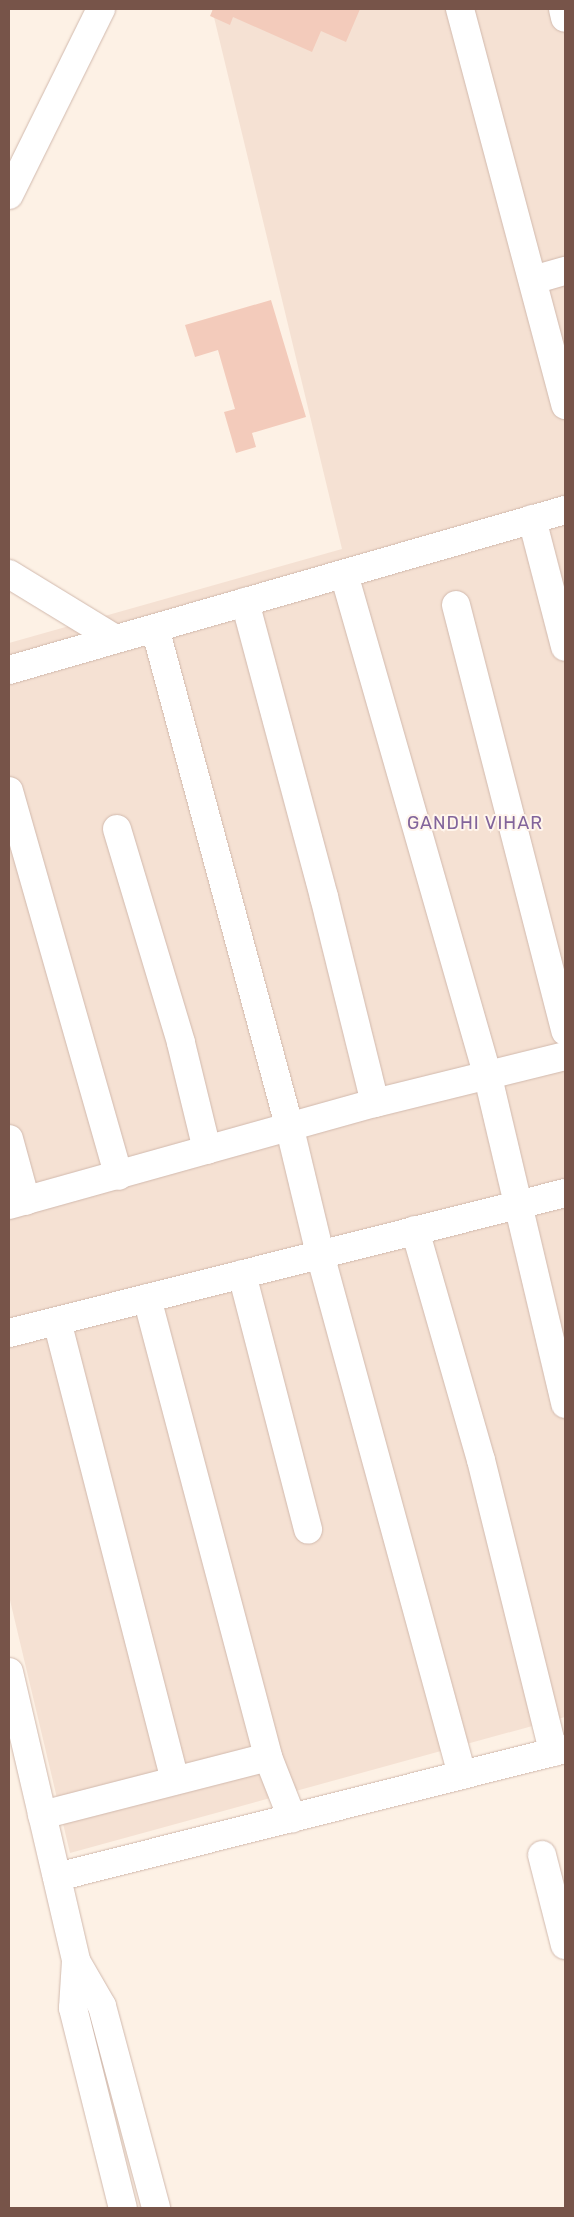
<!DOCTYPE html>
<style>
body{margin:0}
#map{position:relative;width:574px;height:2217px;overflow:hidden;background:#fdf1e5;font-family:Rubik,sans-serif}
div>[style]{position:absolute}
[style*='--x']{left:calc(var(--x)*1px);top:calc(var(--y)*1px);width:calc(var(--w)*1px);rotate:calc(var(--a)*1deg)}
.residential>*{inset:0;background:#f5e1d3}
.building>*{inset:0;background:#f3cbbb}
.roads{filter:drop-shadow(0 0 1px #d1b9ad) drop-shadow(0 0 1px #d1b9ad)}
.minor>*{height:28px;margin:-14px;padding:0 14px;transform-origin:14px;border-radius:14px;background:#fff}
span{translate:-50% -50%;white-space:nowrap;text-align:center;line-height:1.15;-webkit-text-stroke:4px #fff5ec;paint-order:stroke}
.quarter-label{font-size:18px;color:#82649b;letter-spacing:1px}
.frame{position:absolute;inset:0;border:10px solid #775449;pointer-events:none}
</style>
<div id="map">
<div class="residential">
<i style="clip-path:polygon(212px 9px,565px 9px,565px 1717px,70px 1853px,9px 1596px,9px 643px,342px 549px)"></i>
</div>
<div class="building">
<i style="clip-path:polygon(213px 9px,360px 9px,346px 42px,321px 31px,312px 52px,233px 17px,230px 25px,210px 16px)"></i>
<i style="clip-path:polygon(271px 300px,306px 417px,252px 433px,256px 447px,236px 453px,224px 412px,235px 409px,218px 350px,195px 357px,185px 325px)"></i>
</div>
<div class="roads">
<div class="minor">
<i style="--x:460;--y:9;--w:410;--a:75.1"></i>
<i style="--x:563;--y:9;--w:9;--a:77"></i>
<i style="--x:9;--y:195;--w:208;--a:-63.7"></i>
<i style="--x:533;--y:280;--w:33;--a:-16"></i>
<i style="--x:532;--y:519;--w:132;--a:75.5"></i>
<i style="--x:9;--y:574;--w:123;--a:31.4"></i>
<i style="--x:344;--y:574;--w:523;--a:74.02"></i>
<i style="--x:488;--y:1077;--w:336;--a:76.7"></i>
<i style="--x:245;--y:602;--w:305;--a:75"></i>
<i style="--x:324;--y:897;--w:212;--a:76.1"></i>
<i style="--x:456;--y:605;--w:440;--a:75.6"></i>
<i style="--x:155;--y:628;--w:519;--a:74.92"></i>
<i style="--x:290;--y:1129;--w:129;--a:76.5"></i>
<i style="--x:320;--y:1254;--w:540;--a:74.75"></i>
<i style="--x:9;--y:670;--w:579;--a:-16.05"></i>
<i style="--x:9;--y:791;--w:400;--a:74.1"></i>
<i style="--x:117;--y:829;--w:223;--a:73.3"></i>
<i style="--x:181;--y:1043;--w:110;--a:76.3"></i>
<i style="--x:9;--y:1139;--w:64;--a:74.7"></i>
<i style="--x:9;--y:1205;--w:380;--a:-15.6"></i>
<i style="--x:375;--y:1103;--w:196;--a:-13.9"></i>
<i style="--x:415;--y:1230;--w:239;--a:74"></i>
<i style="--x:481;--y:1460;--w:301;--a:76.1"></i>
<i style="--x:242;--y:1274;--w:264;--a:75.5"></i>
<i style="--x:147;--y:1298;--w:475;--a:75.2"></i>
<i style="--x:268;--y:1757;--w:66;--a:68.5"></i>
<i style="--x:57;--y:1321;--w:474;--a:75.6"></i>
<i style="--x:9;--y:1333;--w:573;--a:-14.13"></i>
<i style="--x:9;--y:1672;--w:297;--a:76.9"></i>
<i style="--x:76;--y:1961;--w:47;--a:93.7"></i>
<i style="--x:73;--y:2008;--w:206;--a:76"></i>
<i style="--x:42;--y:1815;--w:233;--a:-14.4"></i>
<i style="--x:542;--y:1855;--w:93;--a:75.7"></i>
<i style="--x:57;--y:1877;--w:524;--a:-14.14"></i>
<i style="--x:76;--y:1961;--w:52;--a:60"></i>
<i style="--x:102;--y:2006;--w:209;--a:75"></i>
</div>
</div>
<div class="quarter-label">
<span style="left:475px;top:823px">GANDHI VIHAR</span>
</div>
<div class="frame"></div>
</div>
